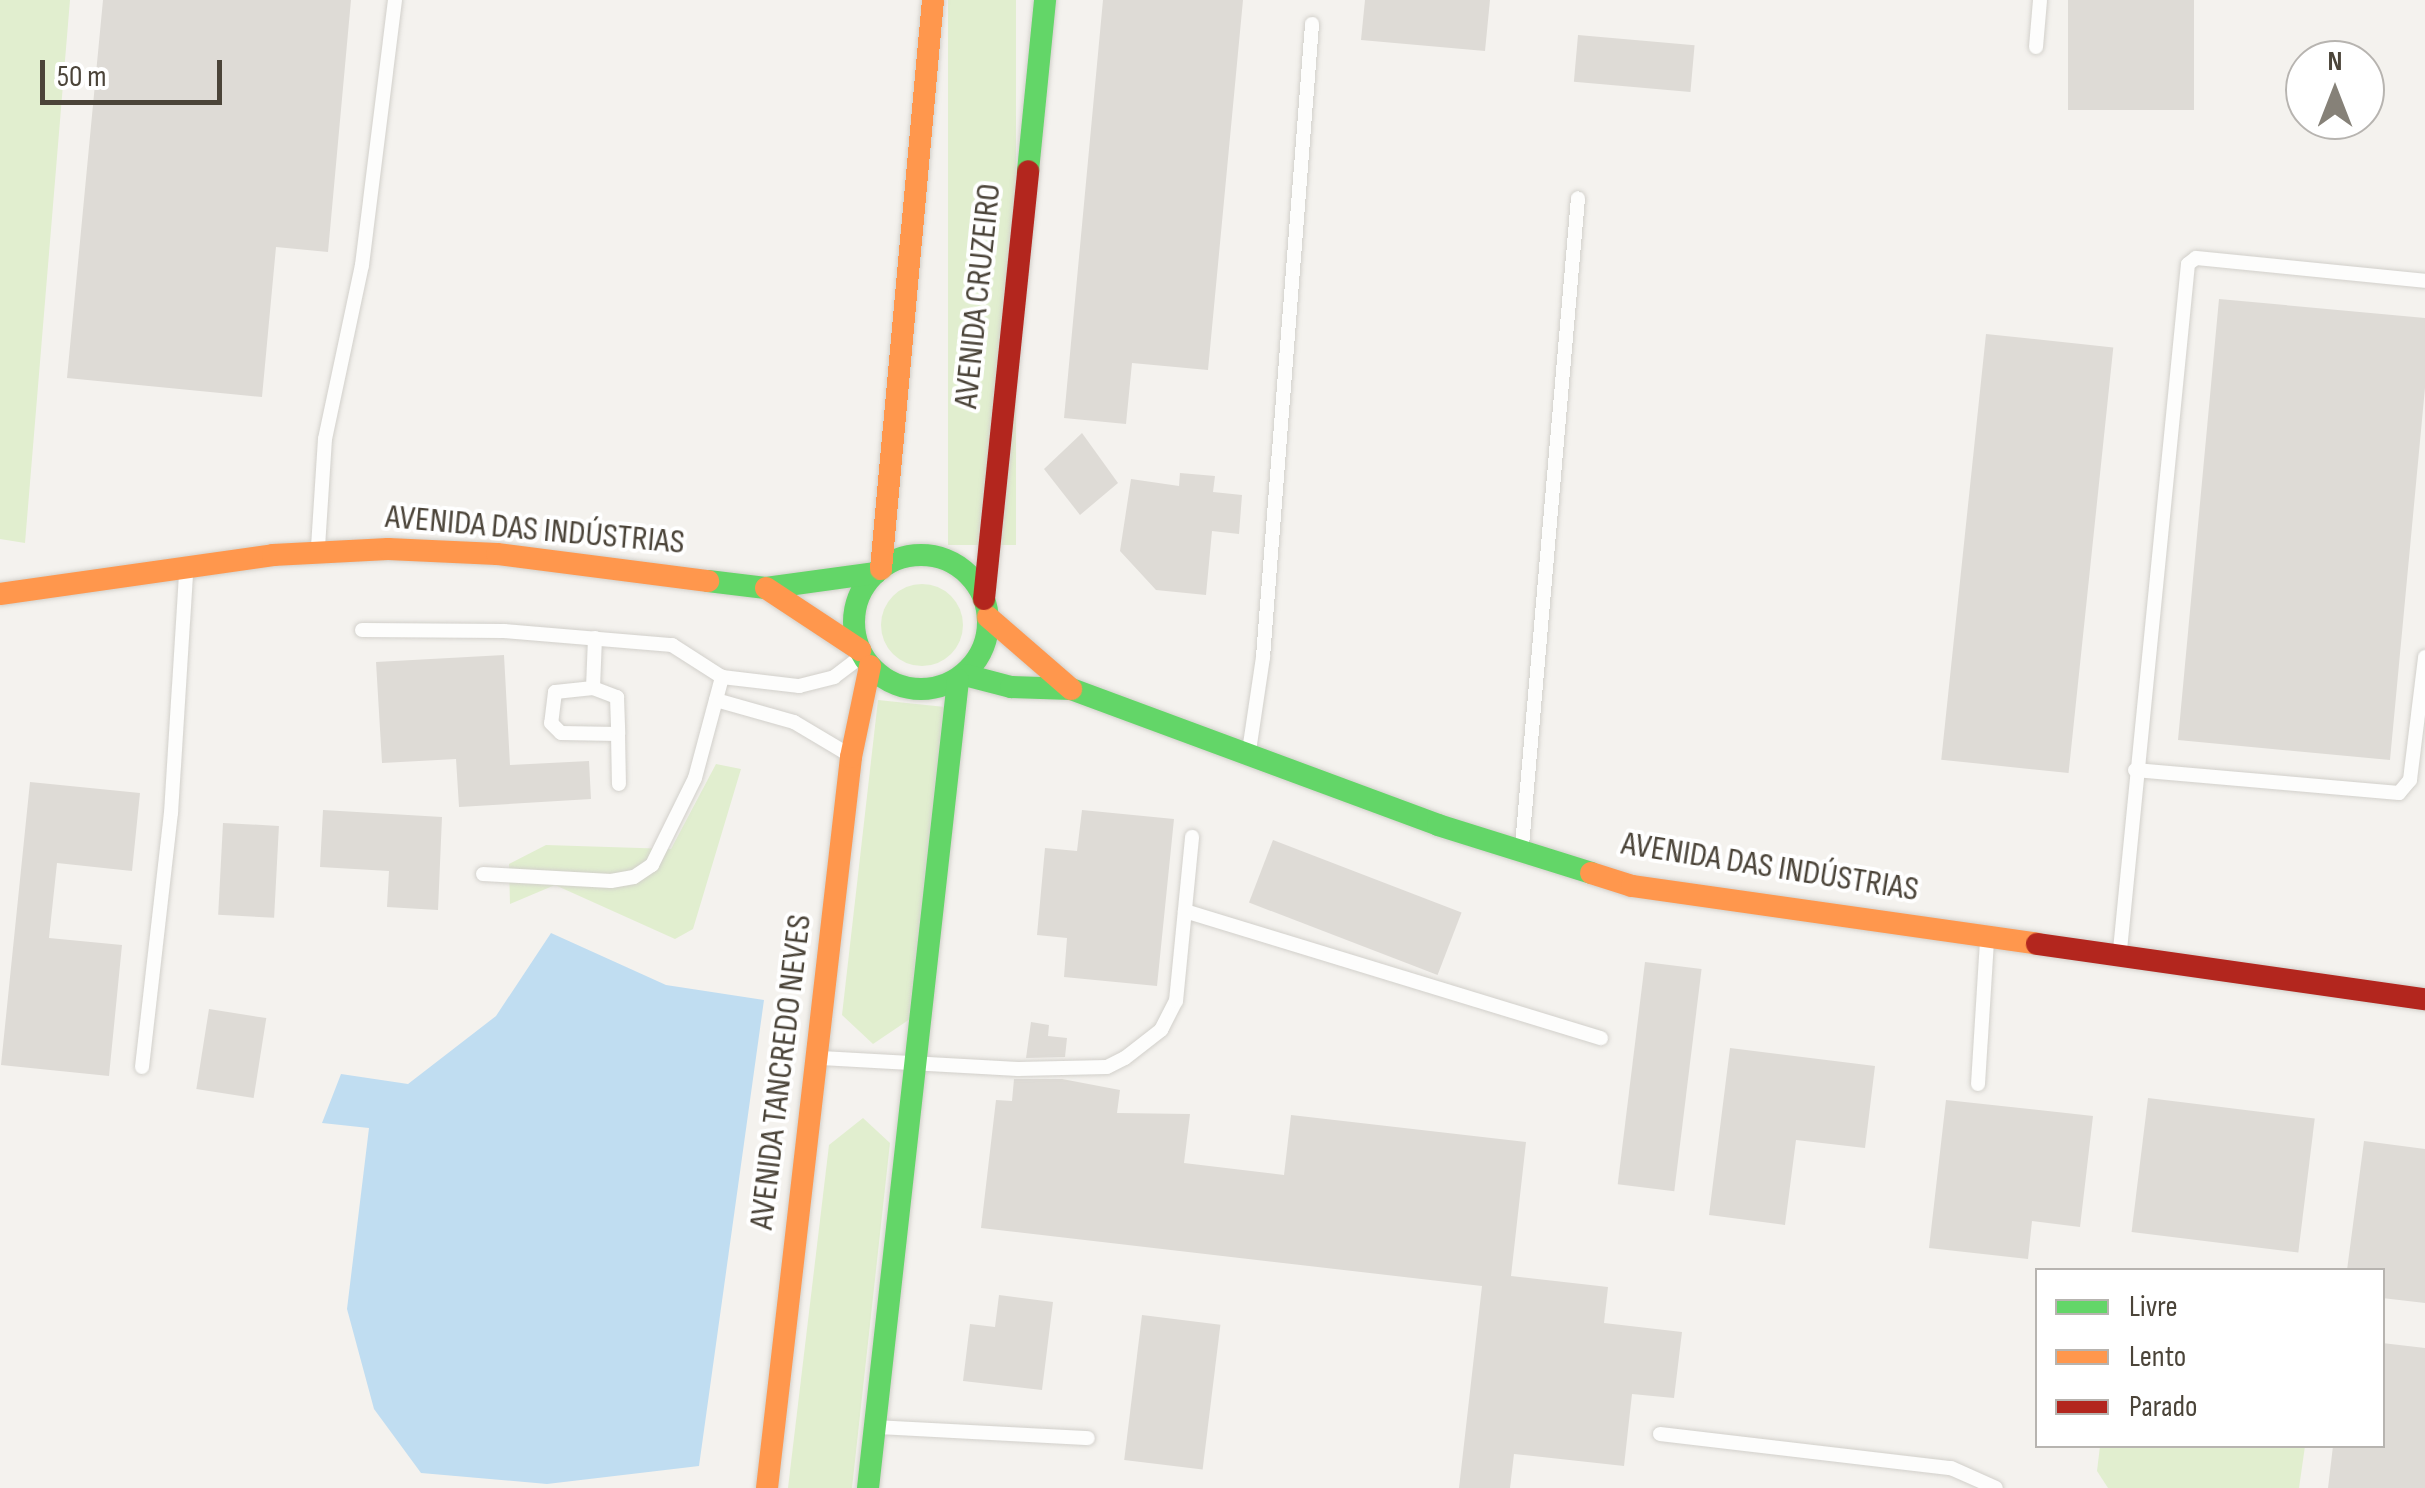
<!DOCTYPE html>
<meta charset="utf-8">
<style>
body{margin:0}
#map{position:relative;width:2425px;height:1488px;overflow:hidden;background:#f4f2ee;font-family:"Sofia Sans Condensed",sans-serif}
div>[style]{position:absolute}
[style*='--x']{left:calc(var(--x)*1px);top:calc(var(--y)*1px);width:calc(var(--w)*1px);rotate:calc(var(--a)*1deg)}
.green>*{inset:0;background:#e1eecf;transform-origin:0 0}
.round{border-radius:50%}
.water>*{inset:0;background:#c0ddf1}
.building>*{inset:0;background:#dedbd6;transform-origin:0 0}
.roads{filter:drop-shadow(0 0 2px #d2d0cb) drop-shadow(0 0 2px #d2d0cb)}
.lane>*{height:14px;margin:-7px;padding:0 7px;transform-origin:7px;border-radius:7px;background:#fdfdfc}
.fast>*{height:22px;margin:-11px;padding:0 11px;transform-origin:11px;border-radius:11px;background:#63d668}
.fast>.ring{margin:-11px;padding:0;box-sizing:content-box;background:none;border:22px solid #63d668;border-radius:50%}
.slow>*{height:22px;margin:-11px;padding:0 11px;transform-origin:11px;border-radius:11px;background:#ff974d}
.jam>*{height:22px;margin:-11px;padding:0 11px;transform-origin:11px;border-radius:11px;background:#b3261e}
span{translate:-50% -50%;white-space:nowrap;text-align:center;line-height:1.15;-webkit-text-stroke:8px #fff;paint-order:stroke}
.street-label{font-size:35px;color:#4b4439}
.legend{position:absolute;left:2035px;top:1268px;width:350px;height:180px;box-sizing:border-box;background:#fff;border:2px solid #b7b4b0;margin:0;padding:12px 18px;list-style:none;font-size:30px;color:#4b4439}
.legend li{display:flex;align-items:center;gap:20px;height:50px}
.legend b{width:50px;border:2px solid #b7b4b0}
.north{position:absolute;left:2285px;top:40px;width:100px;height:100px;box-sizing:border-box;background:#fff;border:2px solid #b7b4b0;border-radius:50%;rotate:0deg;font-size:28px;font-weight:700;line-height:40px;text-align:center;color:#4b4439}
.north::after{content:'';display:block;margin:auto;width:35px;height:45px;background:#868178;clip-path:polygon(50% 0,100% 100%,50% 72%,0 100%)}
.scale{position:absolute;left:40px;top:60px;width:182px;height:45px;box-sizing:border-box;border:5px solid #4b4439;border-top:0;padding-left:12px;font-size:30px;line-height:35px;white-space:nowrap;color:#4b4439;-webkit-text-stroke:8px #fff;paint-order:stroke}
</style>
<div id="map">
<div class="green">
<i style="clip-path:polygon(0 0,70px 0,25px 543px,0 539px)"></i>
<i style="left:948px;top:0;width:68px;height:545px"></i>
<i class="round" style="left:881px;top:584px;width:82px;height:82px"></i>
<i style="clip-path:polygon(878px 700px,945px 707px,910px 1019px,873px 1044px,842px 1015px)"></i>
<i style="clip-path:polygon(716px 764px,741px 769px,693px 929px,675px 939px,555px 885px,510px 904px,509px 864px,546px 845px,671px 849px)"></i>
<i style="clip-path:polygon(863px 1118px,890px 1143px,852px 1488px,788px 1488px,829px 1145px)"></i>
<i style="clip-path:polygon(2100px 1446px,2305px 1446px,2299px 1488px,2108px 1488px,2097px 1471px)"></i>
</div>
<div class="water">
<i style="clip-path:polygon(551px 933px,666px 985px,764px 1000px,699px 1466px,547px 1484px,421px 1473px,374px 1409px,347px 1309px,369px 1128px,322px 1123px,341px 1074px,408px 1084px,496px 1016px)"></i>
</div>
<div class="building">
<i style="clip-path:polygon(103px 0,351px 0,328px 252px,276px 247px,262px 397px,67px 378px)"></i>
<i style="clip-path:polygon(1103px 0,1243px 0,1208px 370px,1132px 363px,1126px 424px,1064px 418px)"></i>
<i style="clip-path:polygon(1365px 0,1490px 0,1485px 51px,1361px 40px)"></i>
<i style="left:2068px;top:0;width:126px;height:110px"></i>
<i style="left:1578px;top:35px;width:117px;height:47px;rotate:5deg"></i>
<i style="clip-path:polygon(2219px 299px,2425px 318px,2425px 388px,2390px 760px,2178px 740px)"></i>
<i style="left:1986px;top:334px;width:128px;height:428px;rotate:6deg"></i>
<i style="clip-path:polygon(1082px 433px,1118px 483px,1080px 515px,1044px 469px)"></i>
<i style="clip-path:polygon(1180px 473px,1215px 476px,1213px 492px,1242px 495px,1239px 534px,1212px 531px,1206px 595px,1156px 590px,1120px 551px,1131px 479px,1179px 486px)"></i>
<i style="clip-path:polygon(504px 655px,510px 765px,589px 761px,591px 799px,459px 807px,456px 759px,382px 763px,376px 662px)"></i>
<i style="clip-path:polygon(30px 782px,140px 793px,132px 871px,57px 863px,49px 938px,122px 945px,109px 1076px,1px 1065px)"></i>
<i style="clip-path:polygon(323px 810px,442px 817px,438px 910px,387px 907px,389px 871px,320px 867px)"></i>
<i style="clip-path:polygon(1082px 810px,1174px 819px,1157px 986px,1064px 977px,1067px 938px,1037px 935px,1045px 848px,1077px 851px)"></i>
<i style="left:223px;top:823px;width:56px;height:92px;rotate:3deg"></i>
<i style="left:1273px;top:840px;width:202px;height:67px;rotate:21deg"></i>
<i style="left:1645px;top:962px;width:57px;height:224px;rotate:7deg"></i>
<i style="left:209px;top:1009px;width:58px;height:81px;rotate:9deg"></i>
<i style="clip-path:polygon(1031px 1022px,1049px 1025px,1048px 1036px,1067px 1038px,1065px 1057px,1026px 1058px)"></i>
<i style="clip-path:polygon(1730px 1048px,1875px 1066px,1865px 1148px,1796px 1140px,1785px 1225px,1709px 1215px)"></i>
<i style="clip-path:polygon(1014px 1079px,1062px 1079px,1120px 1090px,1117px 1113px,1190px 1114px,1184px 1163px,1284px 1175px,1291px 1115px,1526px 1142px,1511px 1276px,1608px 1287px,1604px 1323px,1682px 1332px,1674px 1398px,1632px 1394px,1624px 1466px,1514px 1454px,1510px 1488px,1459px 1488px,1482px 1286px,981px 1228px,996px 1100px,1012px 1101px)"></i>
<i style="left:2148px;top:1098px;width:168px;height:135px;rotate:7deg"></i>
<i style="clip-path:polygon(1946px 1100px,2093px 1116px,2080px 1227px,2032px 1221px,2028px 1259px,1929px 1248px)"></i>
<i style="clip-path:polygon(2364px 1141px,2425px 1149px,2425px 1303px,2382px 1298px,2382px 1270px,2347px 1270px)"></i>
<i style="clip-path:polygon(999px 1295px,1053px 1302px,1042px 1390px,963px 1381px,970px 1324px,995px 1327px)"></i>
<i style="left:1142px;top:1315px;width:79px;height:146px;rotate:7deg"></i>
<i style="clip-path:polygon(2382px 1343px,2425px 1348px,2425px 1488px,2328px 1488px,2333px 1446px,2382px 1446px)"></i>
</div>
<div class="roads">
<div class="lane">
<i style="--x:2036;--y:47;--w:47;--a:-85.1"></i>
<i style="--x:318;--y:547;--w:108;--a:-86.3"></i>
<i style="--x:325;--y:439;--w:178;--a:-78"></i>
<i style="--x:362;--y:265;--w:267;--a:-82.9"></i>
<i style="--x:362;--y:630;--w:142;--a:0.4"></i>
<i style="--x:504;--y:631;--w:169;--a:4.8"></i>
<i style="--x:672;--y:645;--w:59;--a:32.6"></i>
<i style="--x:722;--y:677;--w:78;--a:6.7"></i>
<i style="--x:799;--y:686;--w:36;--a:-14"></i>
<i style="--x:834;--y:677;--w:35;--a:-37"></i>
<i style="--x:595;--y:638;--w:50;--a:92.3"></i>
<i style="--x:593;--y:688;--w:38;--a:174"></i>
<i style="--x:555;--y:692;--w:31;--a:97"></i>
<i style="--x:551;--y:723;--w:14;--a:45"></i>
<i style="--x:561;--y:733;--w:57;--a:1"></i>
<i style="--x:618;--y:734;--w:50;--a:88.9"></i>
<i style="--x:593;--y:688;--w:26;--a:21"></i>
<i style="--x:617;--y:697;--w:37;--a:88"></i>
<i style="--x:716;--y:700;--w:81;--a:15.8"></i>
<i style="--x:794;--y:722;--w:63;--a:30.7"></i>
<i style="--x:1249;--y:751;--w:95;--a:-81.5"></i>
<i style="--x:1263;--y:657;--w:635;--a:-85.57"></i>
<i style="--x:2135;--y:770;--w:265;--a:5"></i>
<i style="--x:2399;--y:793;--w:17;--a:-50"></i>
<i style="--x:2410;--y:780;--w:124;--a:-83"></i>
<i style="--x:1522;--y:846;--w:650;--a:-85.06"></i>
<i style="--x:483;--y:874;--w:128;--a:3.1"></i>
<i style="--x:611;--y:881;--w:23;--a:-10"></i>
<i style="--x:634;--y:877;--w:22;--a:-34"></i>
<i style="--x:652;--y:865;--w:97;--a:-63.7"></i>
<i style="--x:695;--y:778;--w:105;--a:-75"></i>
<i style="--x:1185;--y:911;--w:435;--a:17"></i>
<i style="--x:2120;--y:950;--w:689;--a:-84.34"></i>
<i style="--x:2188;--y:264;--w:10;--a:-37"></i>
<i style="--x:2196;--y:258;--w:230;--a:5.7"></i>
<i style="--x:821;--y:1058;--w:197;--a:3.2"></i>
<i style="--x:1018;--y:1069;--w:89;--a:-1.3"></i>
<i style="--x:1107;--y:1067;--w:20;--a:-27"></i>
<i style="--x:1125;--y:1058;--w:46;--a:-37.9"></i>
<i style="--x:1161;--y:1030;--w:33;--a:-63"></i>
<i style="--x:1176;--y:1001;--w:165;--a:-84.4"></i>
<i style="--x:142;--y:1067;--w:256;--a:-83.5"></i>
<i style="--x:171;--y:813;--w:239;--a:-86.4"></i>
<i style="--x:1978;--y:1084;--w:142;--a:-86.4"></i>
<i style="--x:876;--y:1427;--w:212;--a:3"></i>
<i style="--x:1660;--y:1434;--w:293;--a:6.7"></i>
<i style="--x:1951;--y:1468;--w:49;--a:24"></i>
</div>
<div class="fast">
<i style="--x:1028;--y:171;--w:172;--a:-84.3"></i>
<i class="ring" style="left:854px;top:555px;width:112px;height:112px"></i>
<i style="--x:708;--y:581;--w:58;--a:6.9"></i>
<i style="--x:766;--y:588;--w:111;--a:-7.8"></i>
<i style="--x:965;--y:675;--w:48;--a:14.6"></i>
<i style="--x:1011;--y:687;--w:60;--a:1.9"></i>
<i style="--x:1071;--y:689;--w:391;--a:20.3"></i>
<i style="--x:1438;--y:825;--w:160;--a:17.4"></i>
<i style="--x:868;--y:1488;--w:813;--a:-83.64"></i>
</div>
<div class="slow">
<i style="--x:881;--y:569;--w:571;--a:-84.78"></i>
<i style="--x:766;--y:588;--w:113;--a:33.4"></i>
<i style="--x:0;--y:594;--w:276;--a:-8.1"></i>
<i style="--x:273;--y:555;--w:115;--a:-3"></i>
<i style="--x:388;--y:549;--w:109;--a:2.6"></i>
<i style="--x:497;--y:554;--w:213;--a:7.3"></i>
<i style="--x:988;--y:617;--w:110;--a:40.9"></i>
<i style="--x:1591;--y:873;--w:43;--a:17.6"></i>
<i style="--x:1632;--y:886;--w:409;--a:8.1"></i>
<i style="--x:767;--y:1488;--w:736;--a:-83.44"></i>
<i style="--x:851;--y:757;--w:93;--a:-78.2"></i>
</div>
<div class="jam">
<i style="--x:984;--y:599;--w:430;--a:-84.1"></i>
<i style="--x:2037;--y:944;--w:392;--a:8.1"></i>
</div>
</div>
<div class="street-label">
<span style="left:978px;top:296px;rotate:-84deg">AVENIDA CRUZEIRO</span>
<span style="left:535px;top:530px;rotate:5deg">AVENIDA DAS INDÚSTRIAS</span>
<span style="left:1770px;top:867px;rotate:9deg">AVENIDA DAS INDÚSTRIAS</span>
<span style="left:781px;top:1072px;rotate:-83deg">AVENIDA TANCREDO NEVES</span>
</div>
<ul class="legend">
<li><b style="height:12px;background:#63d668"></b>Livre</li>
<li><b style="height:12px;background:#ff974d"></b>Lento</li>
<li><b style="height:12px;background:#b3261e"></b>Parado</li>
</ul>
<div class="north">N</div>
<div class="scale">50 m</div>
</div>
